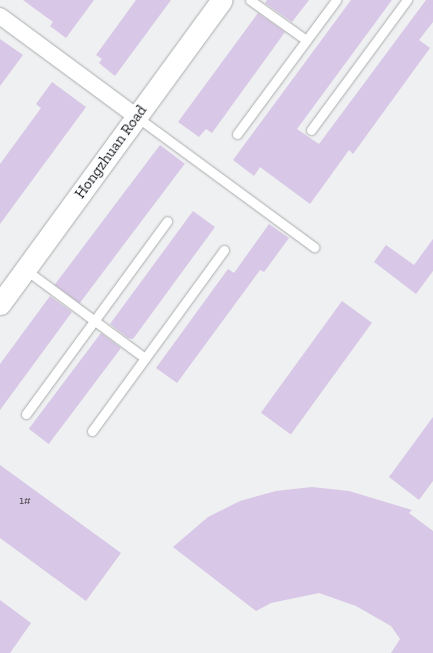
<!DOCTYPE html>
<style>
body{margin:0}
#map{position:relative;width:433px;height:653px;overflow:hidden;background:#eef0f1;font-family:"Zilla Slab",serif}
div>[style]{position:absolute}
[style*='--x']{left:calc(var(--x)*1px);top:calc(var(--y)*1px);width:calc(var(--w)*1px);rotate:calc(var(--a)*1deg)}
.building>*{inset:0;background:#d8c7e6;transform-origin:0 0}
.roads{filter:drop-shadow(0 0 1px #aaacad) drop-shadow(0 0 1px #aaacad)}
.service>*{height:9px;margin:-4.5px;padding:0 4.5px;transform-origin:4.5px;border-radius:4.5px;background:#fff}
.minor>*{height:16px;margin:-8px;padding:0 8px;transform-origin:8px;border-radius:8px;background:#fff}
.tertiary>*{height:21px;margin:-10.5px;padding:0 10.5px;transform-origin:10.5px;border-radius:10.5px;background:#fff}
span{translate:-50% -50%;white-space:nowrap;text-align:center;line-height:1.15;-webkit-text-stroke:4px #fbfdff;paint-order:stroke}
.number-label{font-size:12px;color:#4a454e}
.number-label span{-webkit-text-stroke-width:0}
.street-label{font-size:15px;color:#1a1a1b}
</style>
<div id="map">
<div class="building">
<i style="clip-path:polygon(23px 0,94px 0,66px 38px,50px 26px,53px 22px)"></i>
<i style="clip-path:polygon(136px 0,171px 0,115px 76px,99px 63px,102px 59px,96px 55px)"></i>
<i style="clip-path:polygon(267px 0,309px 0,292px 22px,265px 3px)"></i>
<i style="clip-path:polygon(351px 0,392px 0,297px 129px,319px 144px,426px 0,433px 0,433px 22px,419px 40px,430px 48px,353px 154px,349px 150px,310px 204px,260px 167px,254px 176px,233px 160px)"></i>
<i style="clip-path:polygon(258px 13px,285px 32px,212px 133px,206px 129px,199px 137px,178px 122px)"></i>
<i style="clip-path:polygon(0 39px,23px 55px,0 86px)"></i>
<i style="clip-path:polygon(52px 82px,86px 107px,0 224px,0 164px,41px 108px,36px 104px)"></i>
<i style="left:160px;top:145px;width:31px;height:175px;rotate:37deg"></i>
<i style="clip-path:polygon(193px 211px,215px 227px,133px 339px,128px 338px,110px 324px)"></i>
<i style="clip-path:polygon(269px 224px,289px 238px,264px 272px,260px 270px,177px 383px,156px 368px,228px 269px,234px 273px)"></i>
<i style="clip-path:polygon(433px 239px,433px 271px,416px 294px,374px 262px,386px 245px,414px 265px)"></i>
<i style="clip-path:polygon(50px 296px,72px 312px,0 410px,0 364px)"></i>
<i style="left:342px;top:301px;width:37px;height:138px;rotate:36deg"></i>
<i style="left:101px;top:333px;width:25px;height:120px;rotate:37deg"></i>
<i style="clip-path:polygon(433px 417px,433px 481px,419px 500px,389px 477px)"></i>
<i style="clip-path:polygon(0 465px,121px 553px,86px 601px,0 538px)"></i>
<i style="clip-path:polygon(312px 487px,349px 491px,412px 510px,409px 513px,433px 531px,433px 653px,391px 653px,400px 639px,391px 626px,356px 606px,319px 593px,271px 603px,256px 611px,173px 547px,208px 517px,240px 501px,276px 491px)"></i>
<i style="clip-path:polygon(0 600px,31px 623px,10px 653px,0 653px)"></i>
</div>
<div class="roads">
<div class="service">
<i style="--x:250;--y:0;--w:69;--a:35.5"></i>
<i style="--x:137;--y:117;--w:220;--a:36.3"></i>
<i style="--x:311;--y:130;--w:162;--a:-53.6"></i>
<i style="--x:237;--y:134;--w:167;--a:-53.5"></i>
<i style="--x:26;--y:270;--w:148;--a:36.5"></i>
<i style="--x:26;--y:414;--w:239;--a:-53.8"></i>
<i style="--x:92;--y:431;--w:224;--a:-53.9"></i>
</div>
<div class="minor">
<i style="--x:0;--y:16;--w:170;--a:36.4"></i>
</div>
<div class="tertiary">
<i style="--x:0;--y:304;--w:376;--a:-53.9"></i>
</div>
</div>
<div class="number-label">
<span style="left:25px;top:501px">1#</span>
</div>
<div class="street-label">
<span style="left:111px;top:152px;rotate:-54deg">Hongzhuan Road</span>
</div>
</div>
